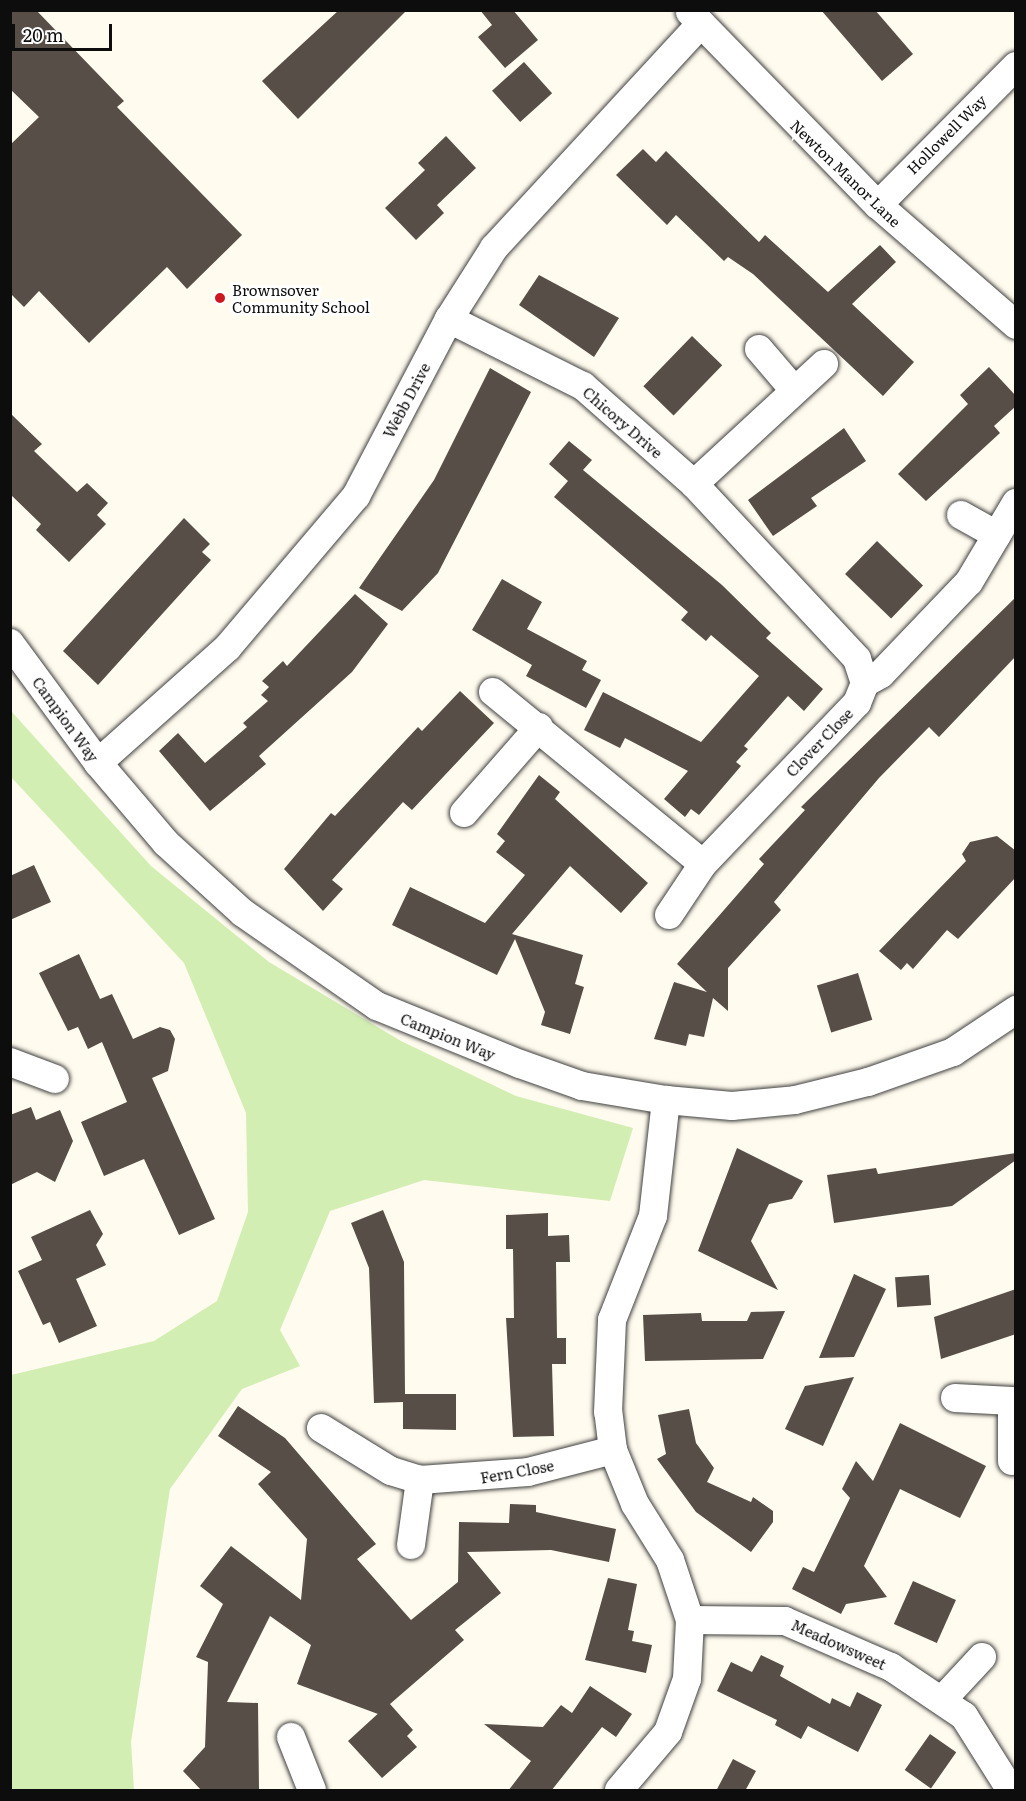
<!DOCTYPE html>
<style>
body{margin:0}
#map{position:relative;width:1026px;height:1801px;overflow:hidden;background:#fffbee;font-family:Literata,serif}
div>[style]{position:absolute}
[style*='--x']{left:calc(var(--x)*1px);top:calc(var(--y)*1px);width:calc(var(--w)*1px);rotate:calc(var(--a)*1deg)}
.green>*{inset:0;background:#d2eeb3}
.building>*{inset:0;background:#574e48;transform-origin:0 0}
.roads{filter:drop-shadow(0 0 2px #404040) drop-shadow(0 0 2px #404040)}
.minor>*{height:28px;margin:-14px;padding:0 14px;transform-origin:14px;border-radius:14px;background:#fff}
.dots>*{width:16px;height:16px;translate:-50% -50%;box-sizing:border-box;border:3px solid #fff;border-radius:50%}
span{translate:-50% -50%;white-space:nowrap;text-align:center;line-height:1.15;-webkit-text-stroke:6px #fff;paint-order:stroke}
.street-label{font-size:15px;color:#0d0d0d}
.poi-label{font-size:15px;color:#0d0d0d}
.left{translate:0 -50%;text-align:left}
.frame{position:absolute;inset:0;border:12px solid #0d0d0d;pointer-events:none}
.scale{position:absolute;left:12px;top:24px;width:100px;height:27px;box-sizing:border-box;border:3px solid #0d0d0d;border-top:0;padding-left:8px;font-size:18px;line-height:21px;white-space:nowrap;color:#0d0d0d;-webkit-text-stroke:4px #fff;paint-order:stroke}
</style>
<div id="map">
<div class="green">
<i style="clip-path:polygon(11px 711px,151px 866px,269px 962px,401px 1041px,516px 1096px,633px 1128px,610px 1201px,424px 1180px,330px 1211px,280px 1330px,300px 1366px,242px 1389px,170px 1489px,131px 1742px,134px 1790px,11px 1790px,11px 1375px,154px 1341px,217px 1301px,248px 1212px,246px 1113px,184px 963px,11px 777px)"></i>
</div>
<div class="building">
<i style="clip-path:polygon(10px 10px,36px 10px,124px 101px,117px 107px,242px 235px,187px 289px,167px 267px,89px 343px,39px 291px,24px 307px,10px 293px,10px 145px,39px 117px,10px 89px)"></i>
<i style="clip-path:polygon(339px 10px,407px 10px,298px 119px,262px 81px)"></i>
<i style="clip-path:polygon(480px 10px,513px 10px,538px 40px,505px 68px,478px 37px,492px 25px)"></i>
<i style="clip-path:polygon(821px 10px,875px 10px,913px 54px,882px 81px)"></i>
<i style="left:524px;top:62px;width:42px;height:43px;rotate:48deg"></i>
<i style="clip-path:polygon(446px 136px,476px 168px,437px 205px,444px 213px,416px 240px,385px 208px,425px 170px,418px 163px)"></i>
<i style="clip-path:polygon(643px 149px,656px 162px,666px 151px,759px 242px,765px 235px,828px 292px,880px 245px,896px 262px,852px 304px,914px 362px,883px 396px,753px 274px,728px 257px,724px 261px,676px 215px,667px 225px,616px 175px)"></i>
<i style="clip-path:polygon(539px 275px,619px 318px,594px 357px,519px 305px)"></i>
<i style="left:692px;top:336px;width:42px;height:70px;rotate:44deg"></i>
<i style="clip-path:polygon(989px 367px,1016px 396px,1016px 406px,994px 426px,1000px 433px,926px 501px,898px 474px,968px 404px,960px 395px)"></i>
<i style="clip-path:polygon(490px 368px,531px 392px,438px 573px,402px 611px,359px 588px,434px 480px)"></i>
<i style="clip-path:polygon(10px 413px,42px 444px,34px 451px,77px 492px,87px 483px,108px 503px,97px 515px,106px 524px,69px 562px,36px 530px,41px 524px,10px 494px)"></i>
<i style="clip-path:polygon(844px 428px,866px 461px,811px 498px,817px 506px,773px 536px,748px 500px)"></i>
<i style="clip-path:polygon(569px 441px,592px 460px,583px 470px,722px 585px,771px 633px,766px 638px,823px 689px,804px 711px,788px 696px,744px 746px,748px 749px,736px 762px,741px 766px,699px 815px,691px 809px,685px 817px,664px 799px,688px 771px,625px 738px,620px 748px,584px 730px,603px 692px,701px 742px,759px 676px,711px 635px,706px 641px,681px 620px,688px 612px,554px 497px,568px 481px,549px 464px)"></i>
<i style="clip-path:polygon(184px 518px,210px 544px,202px 552px,211px 560px,98px 685px,63px 651px)"></i>
<i style="left:877px;top:541px;width:64px;height:46px;rotate:44deg"></i>
<i style="clip-path:polygon(502px 579px,542px 602px,527px 629px,587px 661px,582px 670px,601px 680px,586px 708px,526px 676px,532px 665px,472px 630px)"></i>
<i style="clip-path:polygon(355px 594px,388px 624px,352px 672px,259px 756px,266px 764px,210px 811px,159px 751px,178px 733px,205px 763px,247px 727px,243px 723px,268px 701px,261px 695px,269px 687px,262px 681px,283px 661px,287px 666px)"></i>
<i style="clip-path:polygon(1016px 597px,1016px 656px,939px 737px,929px 727px,879px 778px,774px 902px,781px 910px,728px 968px,728px 1011px,713px 998px,704px 1037px,689px 1034px,686px 1046px,654px 1039px,674px 982px,707px 992px,677px 964px,764px 864px,759px 859px,805px 810px,801px 807px)"></i>
<i style="clip-path:polygon(460px 691px,494px 723px,412px 810px,403px 802px,332px 880px,343px 889px,323px 911px,284px 869px,331px 813px,335px 816px,418px 727px,422px 731px)"></i>
<i style="clip-path:polygon(539px 775px,560px 792px,555px 799px,648px 883px,621px 913px,570px 866px,512px 934px,583px 955px,575px 984px,584px 987px,570px 1034px,541px 1025px,545px 1012px,515px 939px,497px 975px,392px 925px,410px 887px,485px 923px,525px 875px,496px 852px,505px 841px,497px 834px)"></i>
<i style="clip-path:polygon(997px 836px,1016px 851px,1016px 877px,958px 939px,947px 930px,913px 969px,907px 963px,901px 970px,879px 951px,966px 861px,962px 854px,970px 842px)"></i>
<i style="clip-path:polygon(34px 865px,51px 902px,10px 920px,10px 876px)"></i>
<i style="clip-path:polygon(79px 954px,100px 999px,112px 994px,133px 1039px,160px 1027px,170px 1030px,175px 1039px,168px 1071px,152px 1078px,215px 1219px,179px 1235px,144px 1159px,104px 1176px,81px 1122px,127px 1102px,102px 1042px,88px 1049px,78px 1027px,68px 1031px,39px 973px)"></i>
<i style="left:858px;top:973px;width:49px;height:43px;rotate:73deg"></i>
<i style="clip-path:polygon(31px 1107px,36px 1120px,60px 1110px,73px 1141px,55px 1182px,37px 1172px,10px 1185px,10px 1115px)"></i>
<i style="clip-path:polygon(737px 1148px,803px 1181px,792px 1199px,769px 1204px,751px 1241px,778px 1290px,698px 1251px)"></i>
<i style="clip-path:polygon(1016px 1153px,1016px 1160px,952px 1206px,834px 1223px,827px 1175px,876px 1168px,878px 1174px)"></i>
<i style="clip-path:polygon(90px 1210px,103px 1234px,96px 1245px,106px 1265px,76px 1279px,97px 1326px,59px 1343px,50px 1322px,43px 1325px,18px 1271px,42px 1260px,31px 1237px)"></i>
<i style="clip-path:polygon(383px 1210px,404px 1262px,405px 1394px,456px 1394px,456px 1430px,403px 1429px,403px 1402px,374px 1403px,369px 1268px,351px 1223px)"></i>
<i style="clip-path:polygon(548px 1213px,548px 1236px,569px 1235px,570px 1262px,556px 1262px,557px 1338px,566px 1338px,566px 1364px,552px 1364px,554px 1436px,513px 1437px,506px 1318px,514px 1318px,513px 1249px,506px 1249px,506px 1215px)"></i>
<i style="clip-path:polygon(854px 1274px,886px 1289px,854px 1357px,819px 1358px)"></i>
<i style="left:929px;top:1275px;width:30px;height:34px;rotate:86deg"></i>
<i style="clip-path:polygon(1016px 1289px,1016px 1334px,941px 1359px,934px 1317px)"></i>
<i style="clip-path:polygon(785px 1311px,763px 1359px,645px 1361px,643px 1315px,701px 1313px,702px 1321px,747px 1321px,751px 1312px)"></i>
<i style="clip-path:polygon(854px 1377px,823px 1446px,785px 1429px,805px 1386px)"></i>
<i style="clip-path:polygon(238px 1406px,285px 1438px,376px 1544px,357px 1559px,411px 1620px,458px 1582px,459px 1522px,509px 1523px,510px 1504px,536px 1505px,536px 1512px,616px 1529px,609px 1562px,551px 1550px,467px 1552px,501px 1593px,455px 1630px,464px 1640px,390px 1704px,413px 1730px,407px 1736px,417px 1747px,382px 1778px,348px 1741px,382px 1710px,378px 1714px,297px 1684px,311px 1645px,270px 1616px,227px 1702px,258px 1703px,259px 1789px,202px 1791px,183px 1771px,205px 1747px,208px 1662px,196px 1657px,223px 1604px,200px 1586px,231px 1546px,301px 1600px,307px 1539px,258px 1484px,271px 1472px,218px 1436px)"></i>
<i style="clip-path:polygon(689px 1409px,696px 1443px,714px 1468px,707px 1482px,751px 1502px,753px 1497px,773px 1511px,773px 1522px,751px 1552px,696px 1512px,657px 1459px,666px 1454px,658px 1415px)"></i>
<i style="clip-path:polygon(900px 1423px,986px 1466px,960px 1518px,900px 1489px,864px 1566px,887px 1597px,846px 1604px,841px 1614px,792px 1589px,803px 1567px,814px 1572px,850px 1498px,842px 1489px,856px 1461px,873px 1481px)"></i>
<i style="clip-path:polygon(608px 1578px,637px 1584px,628px 1630px,634px 1631px,632px 1641px,652px 1645px,646px 1673px,585px 1660px)"></i>
<i style="left:913px;top:1581px;width:47px;height:47px;rotate:24deg"></i>
<i style="clip-path:polygon(761px 1655px,784px 1666px,780px 1676px,830px 1704px,832px 1698px,850px 1707px,857px 1692px,882px 1705px,858px 1752px,808px 1726px,801px 1739px,775px 1725px,777px 1720px,717px 1691px,731px 1662px,752px 1672px)"></i>
<i style="clip-path:polygon(590px 1686px,632px 1714px,616px 1737px,602px 1727px,551px 1791px,508px 1791px,531px 1761px,484px 1724px,543px 1727px,561px 1705px,572px 1713px)"></i>
<i style="left:930px;top:1734px;width:32px;height:44px;rotate:35deg"></i>
<i style="clip-path:polygon(733px 1759px,756px 1771px,745px 1791px,716px 1791px)"></i>
</div>
<div class="roads">
<div class="minor">
<i style="--x:690;--y:12;--w:269;--a:45.8"></i>
<i style="--x:878;--y:205;--w:183;--a:41"></i>
<i style="--x:878;--y:205;--w:196;--a:-45.2"></i>
<i style="--x:449;--y:319;--w:150;--a:26.6"></i>
<i style="--x:583;--y:386;--w:148;--a:41.4"></i>
<i style="--x:694;--y:484;--w:239;--a:47"></i>
<i style="--x:857;--y:659;--w:25;--a:72"></i>
<i style="--x:759;--y:349;--w:54;--a:49.5"></i>
<i style="--x:694;--y:484;--w:177;--a:-42.7"></i>
<i style="--x:961;--y:515;--w:41;--a:29.1"></i>
<i style="--x:10;--y:643;--w:149;--a:53.7"></i>
<i style="--x:98;--y:763;--w:105;--a:49.6"></i>
<i style="--x:166;--y:843;--w:104;--a:42.3"></i>
<i style="--x:243;--y:913;--w:163;--a:34.8"></i>
<i style="--x:377;--y:1006;--w:154;--a:22.1"></i>
<i style="--x:520;--y:1064;--w:66;--a:19.5"></i>
<i style="--x:582;--y:1086;--w:85;--a:9.5"></i>
<i style="--x:666;--y:1100;--w:66;--a:5.2"></i>
<i style="--x:732;--y:1106;--w:63;--a:-5.4"></i>
<i style="--x:795;--y:1100;--w:75;--a:-13.9"></i>
<i style="--x:868;--y:1082;--w:90;--a:-19.4"></i>
<i style="--x:953;--y:1052;--w:76;--a:-33.7"></i>
<i style="--x:493;--y:692;--w:271;--a:39.3"></i>
<i style="--x:98;--y:763;--w:174;--a:-41.7"></i>
<i style="--x:228;--y:647;--w:198;--a:-49.7"></i>
<i style="--x:356;--y:496;--w:200;--a:-62.3"></i>
<i style="--x:449;--y:319;--w:84;--a:-57.6"></i>
<i style="--x:494;--y:248;--w:305;--a:-47.3"></i>
<i style="--x:464;--y:813;--w:114;--a:-48.9"></i>
<i style="--x:669;--y:915;--w:61;--a:-56.3"></i>
<i style="--x:703;--y:864;--w:223;--a:-46.3"></i>
<i style="--x:857;--y:703;--w:22;--a:-68"></i>
<i style="--x:865;--y:683;--w:18;--a:-29"></i>
<i style="--x:881;--y:674;--w:127;--a:-46.3"></i>
<i style="--x:969;--y:582;--w:92;--a:-59.3"></i>
<i style="--x:10;--y:1062;--w:48;--a:20.7"></i>
<i style="--x:955;--y:1398;--w:57;--a:3"></i>
<i style="--x:1012;--y:1401;--w:60;--a:90"></i>
<i style="--x:321;--y:1428;--w:82;--a:31.6"></i>
<i style="--x:391;--y:1471;--w:30;--a:17"></i>
<i style="--x:420;--y:1480;--w:108;--a:-4.2"></i>
<i style="--x:528;--y:1472;--w:88;--a:-14.5"></i>
<i style="--x:411;--y:1545;--w:66;--a:-82.1"></i>
<i style="--x:690;--y:1620;--w:95;--a:0.6"></i>
<i style="--x:785;--y:1621;--w:116;--a:23.5"></i>
<i style="--x:891;--y:1667;--w:88;--a:33.9"></i>
<i style="--x:964;--y:1716;--w:77;--a:57.8"></i>
<i style="--x:944;--y:1698;--w:56;--a:-47.2"></i>
<i style="--x:291;--y:1737;--w:57;--a:68.4"></i>
<i style="--x:619;--y:1790;--w:76;--a:-49.8"></i>
<i style="--x:668;--y:1732;--w:56;--a:-70.3"></i>
<i style="--x:687;--y:1679;--w:59;--a:-87.1"></i>
<i style="--x:690;--y:1620;--w:63;--a:-108.4"></i>
<i style="--x:670;--y:1560;--w:66;--a:-122"></i>
<i style="--x:635;--y:1504;--w:58;--a:-112.2"></i>
<i style="--x:613;--y:1450;--w:38;--a:-97"></i>
<i style="--x:608;--y:1412;--w:92;--a:-87.5"></i>
<i style="--x:612;--y:1320;--w:112;--a:-68.5"></i>
<i style="--x:653;--y:1216;--w:117;--a:-83.6"></i>
</div>
</div>
<div class="dots">
<i style="left:220px;top:298px;background:#cc1721"></i>
</div>
<div class="street-label">
<span style="left:946px;top:134px;rotate:-45deg">Hollowell Way</span>
<span style="left:846px;top:173px;rotate:44deg">Newton Manor Lane</span>
<span style="left:406px;top:400px;rotate:-62deg">Webb Drive</span>
<span style="left:623px;top:422px;rotate:41deg">Chicory Drive</span>
<span style="left:66px;top:719px;rotate:54deg">Campion Way</span>
<span style="left:819px;top:742px;rotate:-46deg">Clover Close</span>
<span style="left:448px;top:1036px;rotate:22deg">Campion Way</span>
<span style="left:517px;top:1471px;rotate:-10deg">Fern Close</span>
<span style="left:839px;top:1644px;rotate:24deg">Meadowsweet</span>
</div>
<div class="poi-label">
<span class="left" style="left:232px;top:298px">Brownsover<br>Community School</span>
</div>
<div class="frame"></div>
<div class="scale">20 m</div>
</div>
